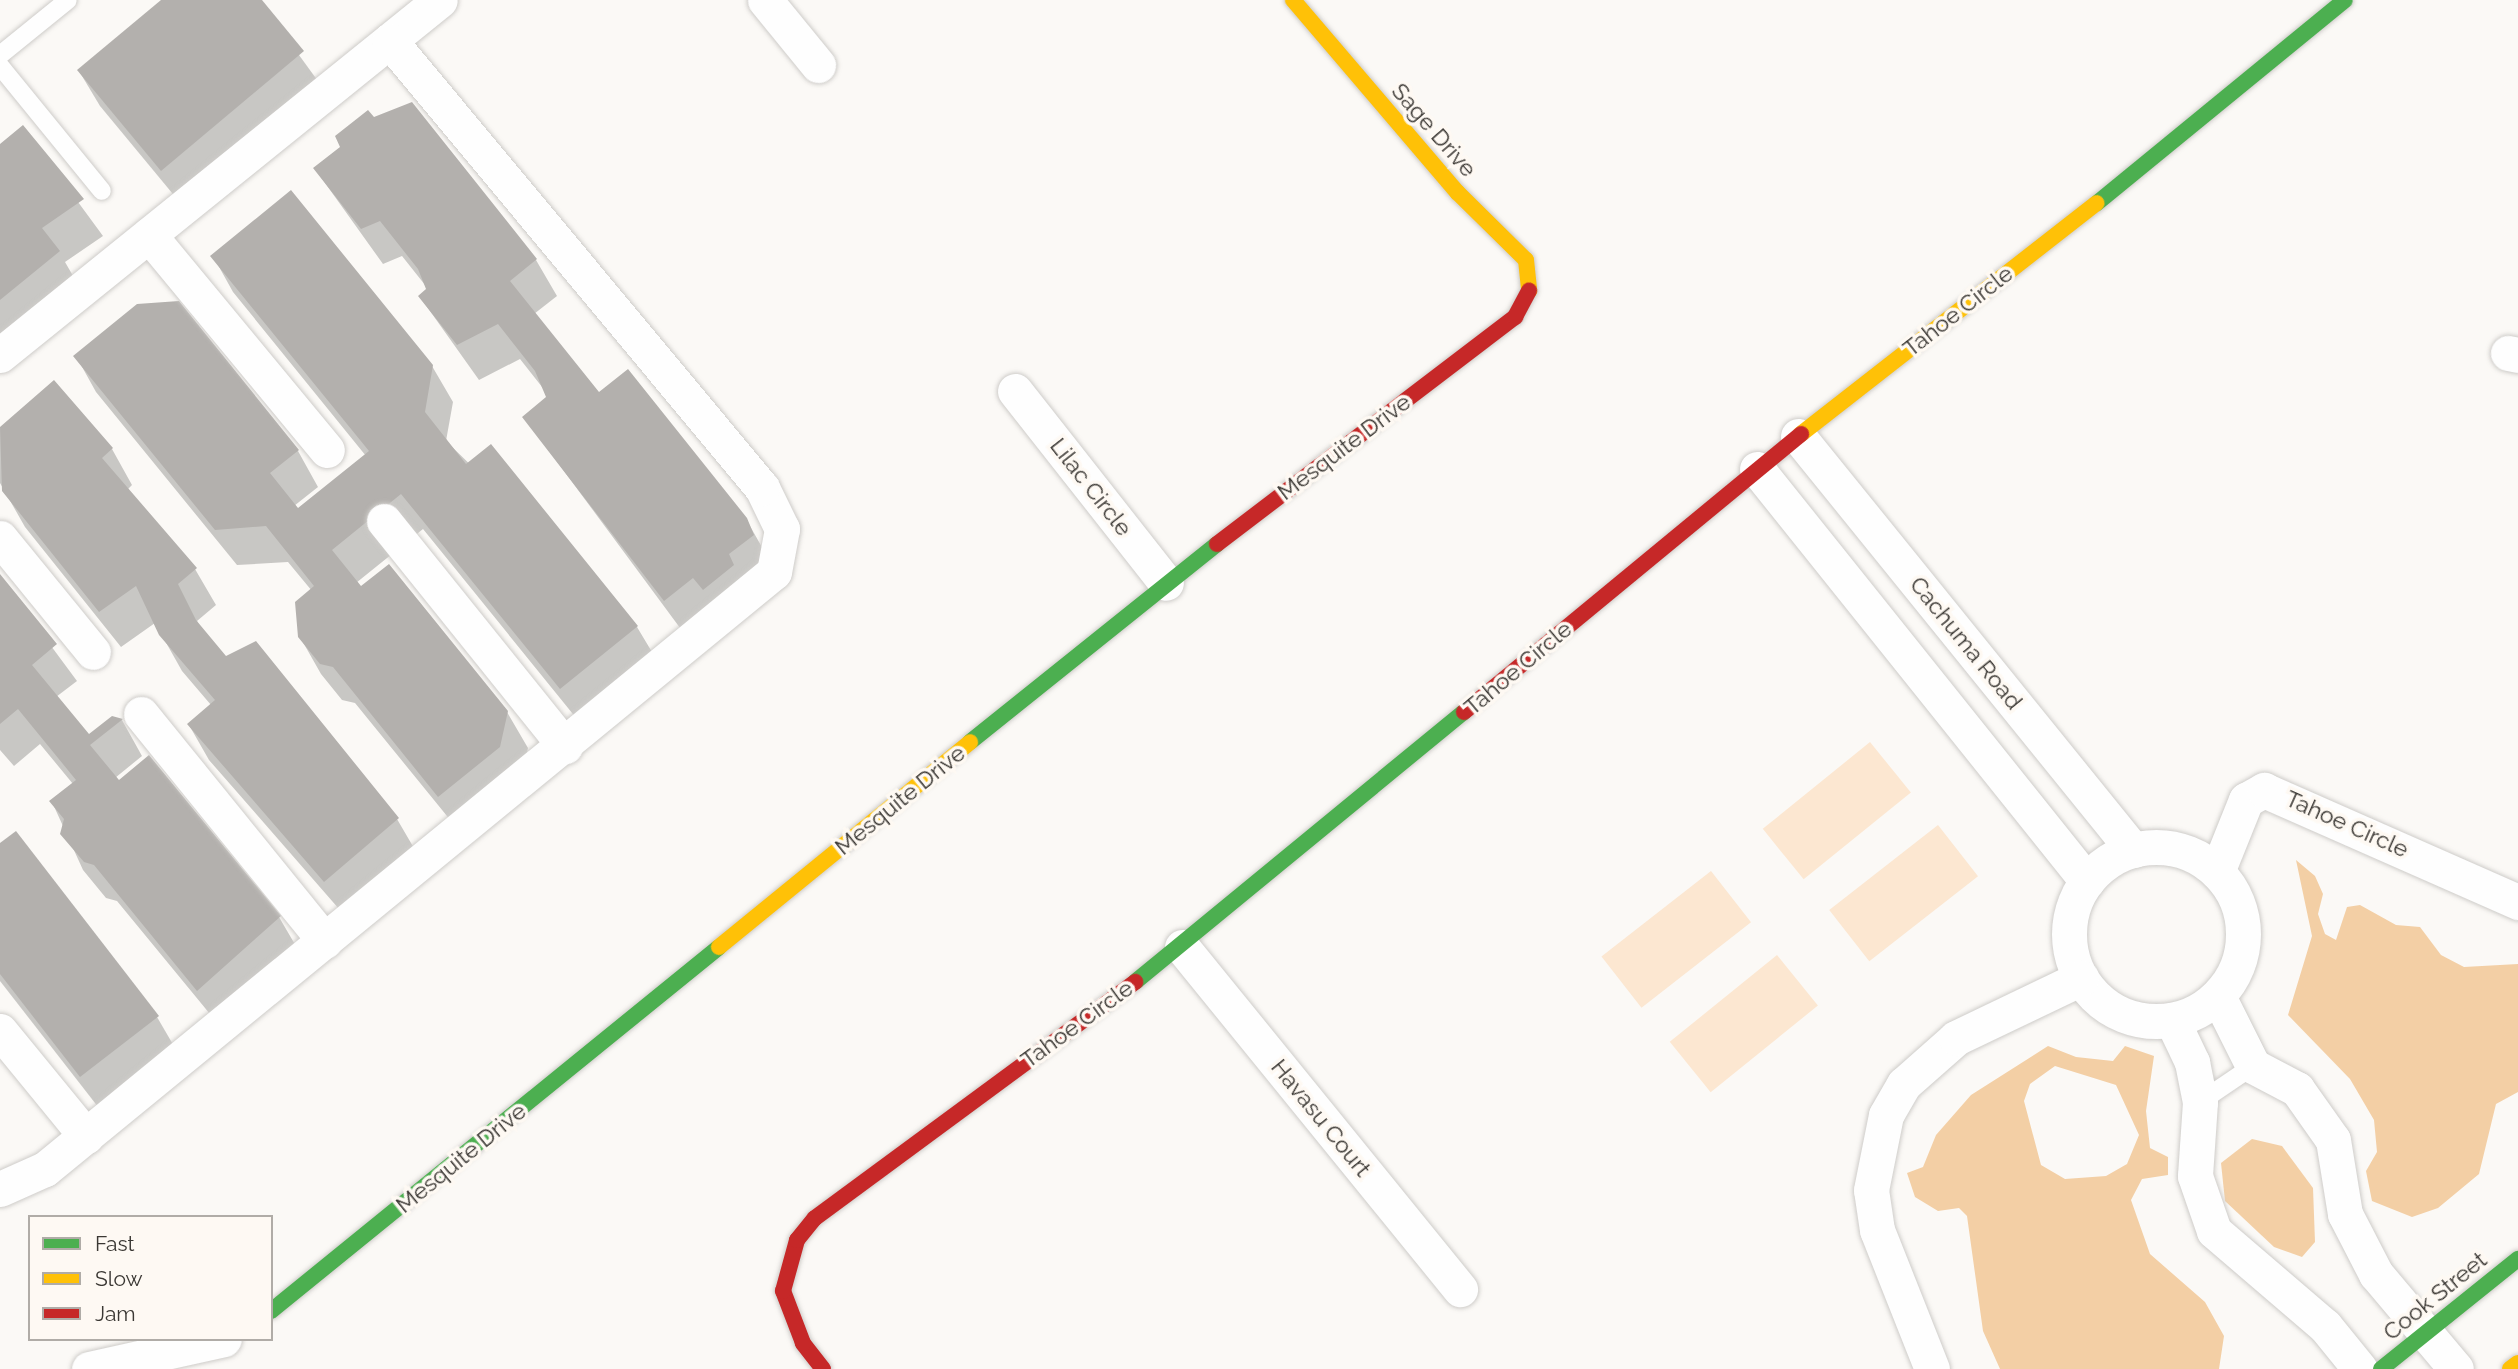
<!DOCTYPE html>
<style>
body{margin:0}
#map{position:relative;width:2518px;height:1369px;overflow:hidden;background:#fbf9f6;font-family:Raleway,sans-serif}
div>[style]{position:absolute}
[style*='--x']{left:calc(var(--x)*1px);top:calc(var(--y)*1px);width:calc(var(--w)*1px);rotate:calc(var(--a)*1deg)}
.green>*{inset:0;background:#fce7d1;transform-origin:0 0}
.water>*{inset:0;background:#f3cfa5}
.shadow>*{inset:0;background:#0003}
.building>*{inset:0;background:#b3b0ad}
.roads{filter:drop-shadow(0 0 2px #ceccc9) drop-shadow(0 0 2px #ceccc9)}
.lane>*{height:18px;margin:-9px;padding:0 9px;transform-origin:9px;border-radius:9px;background:#fefefe}
.street>*{height:35px;margin:-17.5px;padding:0 17.5px;transform-origin:17.5px;border-radius:17.5px;background:#fefefe}
.street>.ring{margin:-17.5px;padding:0;box-sizing:content-box;background:none;border:35px solid #fefefe;border-radius:50%}
.fast>*{height:16px;margin:-8px;padding:0 8px;transform-origin:8px;border-radius:8px;background:#4caf50}
.slow>*{height:16px;margin:-8px;padding:0 8px;transform-origin:8px;border-radius:8px;background:#ffc107}
.jam>*{height:16px;margin:-8px;padding:0 8px;transform-origin:8px;border-radius:8px;background:#c62828}
span{translate:-50% -50%;white-space:nowrap;text-align:center;line-height:1.15;-webkit-text-stroke:7px #fef9f3;paint-order:stroke}
.street-label{font-size:23px;color:#3b3834}
.legend{position:absolute;left:28px;top:1215px;width:245px;height:126px;box-sizing:border-box;background:#fef9f3;border:2px solid #b0aca7;margin:0;padding:9px 12px;list-style:none;font-size:21px;color:#3b3834}
.legend li{display:flex;align-items:center;gap:14px;height:35px}
.legend b{width:35px;border:2px solid #b0aca7}
</style>
<div id="map">
<div class="green">
<i style="left:1870px;top:742px;width:65px;height:138px;rotate:51deg"></i>
<i style="left:1938px;top:825px;width:65px;height:138px;rotate:52deg"></i>
<i style="left:1711px;top:871px;width:65px;height:139px;rotate:52deg"></i>
<i style="left:1777px;top:955px;width:65px;height:138px;rotate:51deg"></i>
</div>
<div class="water">
<i style="clip-path:polygon(2296px 860px,2315px 876px,2323px 894px,2318px 914px,2325px 934px,2336px 940px,2347px 907px,2360px 905px,2396px 925px,2420px 927px,2441px 955px,2464px 967px,2518px 964px,2518px 1092px,2496px 1104px,2479px 1174px,2438px 1208px,2412px 1217px,2372px 1201px,2366px 1171px,2377px 1152px,2374px 1120px,2350px 1079px,2288px 1015px,2312px 936px)"></i>
<i style="clip-path:polygon(evenodd,2048px 1046px,2076px 1057px,2113px 1061px,2125px 1046px,2154px 1056px,2146px 1111px,2150px 1148px,2168px 1157px,2168px 1175px,2142px 1179px,2131px 1200px,2150px 1254px,2205px 1302px,2224px 1336px,2219px 1369px,2000px 1369px,1983px 1331px,1967px 1216px,1959px 1208px,1938px 1211px,1915px 1197px,1907px 1173px,1923px 1167px,1936px 1135px,1971px 1095px,2048px 1046px,2055px 1066px,2116px 1085px,2139px 1135px,2127px 1164px,2106px 1176px,2065px 1179px,2041px 1165px,2024px 1101px,2030px 1084px,2055px 1066px)"></i>
<i style="clip-path:polygon(2252px 1139px,2282px 1146px,2313px 1188px,2315px 1242px,2302px 1257px,2274px 1247px,2225px 1201px,2221px 1163px)"></i>
</div>
<div class="shadow">
<i style="clip-path:polygon(164px 0,259px 0,323px 88px,182px 205px,100px 106px,79px 71px)"></i>
<i style="clip-path:polygon(23px 127px,103px 236px,65px 262px,80px 288px,0 349px,0 146px)"></i>
<i style="clip-path:polygon(315px 169px,536px 260px,557px 296px,534px 314px,599px 395px,746px 519px,767px 556px,686px 636px,524px 417px,548px 398px,546px 392px,520px 359px,479px 380px,420px 297px,429px 290px,402px 256px,383px 264px)"></i>
<i style="clip-path:polygon(213px 256px,432px 366px,453px 402px,446px 441px,637px 627px,658px 662px,581px 724px,423px 529px,356px 583px,507px 712px,528px 748px,520px 784px,460px 832px,355px 703px,342px 700px,321px 674px,300px 637px,312px 591px,288px 562px,237px 565px,96px 392px,76px 356px,298px 451px,318px 487px,294px 506px,298px 511px,366px 456px,233px 292px)"></i>
<i style="clip-path:polygon(54px 383px,112px 449px,132px 485px,127px 490px,195px 569px,216px 605px,197px 621px,202px 630px,226px 658px,256px 643px,397px 819px,418px 855px,346px 917px,209px 760px,189px 725px,211px 705px,182px 671px,155px 623px,121px 647px,25px 527px,0 483px,0 429px)"></i>
<i style="clip-path:polygon(0 577px,77px 681px,56px 697px,88px 737px,112px 718px,122px 720px,142px 756px,115px 778px,279px 917px,300px 953px,219px 1025px,117px 901px,106px 898px,83px 870px,52px 802px,73px 784px,40px 744px,14px 766px,0 750px)"></i>
<i style="clip-path:polygon(0 845px,157px 1017px,178px 1053px,102px 1112px,0 981px)"></i>
</div>
<div class="building">
<i style="clip-path:polygon(161px 0,262px 0,304px 51px,161px 171px,77px 70px)"></i>
<i style="clip-path:polygon(412px 102px,537px 259px,510px 281px,599px 392px,628px 369px,747px 518px,754px 535px,729px 554px,734px 565px,703px 590px,693px 578px,664px 601px,522px 417px,546px 397px,535px 371px,498px 324px,457px 345px,418px 296px,426px 289px,418px 269px,380px 221px,361px 229px,313px 168px,340px 147px,335px 136px,368px 110px,374px 117px)"></i>
<i style="clip-path:polygon(23px 125px,84px 199px,42px 228px,60px 251px,0 300px,0 144px)"></i>
<i style="clip-path:polygon(291px 190px,433px 365px,425px 412px,466px 464px,491px 444px,638px 626px,560px 689px,401px 494px,332px 550px,361px 586px,389px 564px,508px 711px,500px 747px,438px 797px,333px 667px,320px 664px,298px 637px,295px 602px,314px 586px,266px 526px,215px 530px,73px 356px,137px 304px,179px 301px,299px 450px,270px 473px,298px 508px,369px 451px,210px 256px)"></i>
<i style="clip-path:polygon(54px 380px,113px 448px,102px 458px,197px 568px,178px 584px,196px 620px,226px 656px,256px 641px,399px 818px,324px 882px,187px 724px,215px 700px,159px 635px,136px 586px,99px 612px,2px 491px,0 427px)"></i>
<i style="clip-path:polygon(0 574px,57px 644px,32px 665px,89px 734px,112px 716px,123px 719px,90px 745px,119px 780px,149px 755px,281px 916px,197px 991px,94px 865px,84px 862px,60px 834px,64px 819px,49px 801px,76px 780px,18px 709px,0 724px)"></i>
<i style="clip-path:polygon(16px 831px,159px 1016px,80px 1077px,0 974px,0 843px)"></i>
</div>
<div class="roads">
<div class="lane">
<i style="--x:0;--y:55;--w:87;--a:-39"></i>
<i style="--x:0;--y:66;--w:161;--a:50.8"></i>
<i style="--x:2200;--y:1102;--w:64;--a:-34.2"></i>
</div>
<div class="street">
<i style="--x:765;--y:0;--w:84;--a:50.8"></i>
<i style="--x:149;--y:235;--w:279;--a:50.4"></i>
<i style="--x:2508;--y:353;--w:10;--a:11"></i>
<i style="--x:0;--y:355;--w:565;--a:-38.9"></i>
<i style="--x:1015;--y:391;--w:244;--a:51.8"></i>
<i style="--x:1798;--y:436;--w:533;--a:51.02"></i>
<i style="--x:1757;--y:469;--w:528;--a:51.31"></i>
<i style="--x:384;--y:521;--w:289;--a:51.2"></i>
<i style="--x:0;--y:538;--w:147;--a:50.8"></i>
<i style="--x:141;--y:714;--w:292;--a:51"></i>
<i class="ring" style="left:2069px;top:847px;width:139px;height:139px"></i>
<i style="--x:2217;--y:872;--w:78;--a:-68.1"></i>
<i style="--x:2246;--y:800;--w:21;--a:-29"></i>
<i style="--x:2264;--y:790;--w:278;--a:23.8"></i>
<i style="--x:1182;--y:947;--w:441;--a:50.9"></i>
<i style="--x:2218;--y:996;--w:78;--a:63.4"></i>
<i style="--x:2253;--y:1066;--w:50;--a:27.6"></i>
<i style="--x:2297;--y:1089;--w:62;--a:54.8"></i>
<i style="--x:2333;--y:1140;--w:75;--a:80.8"></i>
<i style="--x:2345;--y:1214;--w:68;--a:62.7"></i>
<i style="--x:2376;--y:1274;--w:124;--a:49.9"></i>
<i style="--x:2172;--y:1020;--w:47;--a:64.5"></i>
<i style="--x:2192;--y:1062;--w:41;--a:78.7"></i>
<i style="--x:2200;--y:1102;--w:74;--a:93.9"></i>
<i style="--x:2195;--y:1176;--w:58;--a:70.9"></i>
<i style="--x:2214;--y:1231;--w:146;--a:40.6"></i>
<i style="--x:2325;--y:1326;--w:55;--a:50.9"></i>
<i style="--x:0;--y:1031;--w:136;--a:50.7"></i>
<i style="--x:0;--y:1189;--w:49;--a:-24"></i>
<i style="--x:45;--y:1169;--w:942;--a:-39.32"></i>
<i style="--x:774;--y:572;--w:44;--a:-79.5"></i>
<i style="--x:782;--y:529;--w:46;--a:-116"></i>
<i style="--x:762;--y:488;--w:582;--a:-129.77"></i>
<i style="--x:89;--y:1369;--w:138;--a:-12.5"></i>
<i style="--x:1932;--y:1369;--w:149;--a:-111.6"></i>
<i style="--x:1877;--y:1230;--w:40;--a:-98.5"></i>
<i style="--x:1871;--y:1190;--w:76;--a:-78.7"></i>
<i style="--x:1886;--y:1115;--w:36;--a:-60"></i>
<i style="--x:1904;--y:1084;--w:69;--a:-41.5"></i>
<i style="--x:1956;--y:1038;--w:139;--a:-25.6"></i>
</div>
<div class="fast">
<i style="--x:2097;--y:203;--w:320;--a:-39.3"></i>
<i style="--x:970;--y:742;--w:317;--a:-38.7"></i>
<i style="--x:1135;--y:982;--w:426;--a:-39.4"></i>
<i style="--x:271;--y:1311;--w:577;--a:-39.09"></i>
<i style="--x:2381;--y:1369;--w:176;--a:-38.8"></i>
</div>
<div class="slow">
<i style="--x:1293;--y:0;--w:253;--a:49.5"></i>
<i style="--x:1457;--y:192;--w:97;--a:44.6"></i>
<i style="--x:1526;--y:260;--w:31;--a:84"></i>
<i style="--x:1801;--y:434;--w:375;--a:-38"></i>
<i style="--x:719;--y:947;--w:324;--a:-39.2"></i>
<i style="--x:2510;--y:1369;--w:10;--a:-37"></i>
</div>
<div class="jam">
<i style="--x:1217;--y:544;--w:375;--a:-37.3"></i>
<i style="--x:1515;--y:317;--w:30;--a:-62"></i>
<i style="--x:1464;--y:712;--w:437;--a:-39.5"></i>
<i style="--x:823;--y:1369;--w:33;--a:-128"></i>
<i style="--x:803;--y:1343;--w:56;--a:-111"></i>
<i style="--x:783;--y:1291;--w:53;--a:-74.6"></i>
<i style="--x:797;--y:1240;--w:28;--a:-51"></i>
<i style="--x:815;--y:1218;--w:398;--a:-36.4"></i>
</div>
</div>
<div class="street-label">
<span style="left:1434px;top:130px;rotate:49deg">Sage Drive</span>
<span style="left:1958px;top:311px;rotate:-38deg">Tahoe Circle</span>
<span style="left:1344px;top:447px;rotate:-37deg">Mesquite Drive</span>
<span style="left:1091px;top:487px;rotate:52deg">Lilac Circle</span>
<span style="left:1966px;top:643px;rotate:51deg">Cachuma Road</span>
<span style="left:1518px;top:668px;rotate:-40deg">Tahoe Circle</span>
<span style="left:900px;top:800px;rotate:-39deg">Mesquite Drive</span>
<span style="left:2347px;top:824px;rotate:24deg">Tahoe Circle</span>
<span style="left:1077px;top:1024px;rotate:-36deg">Tahoe Circle</span>
<span style="left:1321px;top:1118px;rotate:51deg">Havasu Court</span>
<span style="left:461px;top:1158px;rotate:-39deg">Mesquite Drive</span>
<span style="left:2435px;top:1296px;rotate:-39deg">Cook Street</span>
</div>
<ul class="legend">
<li><b style="height:9px;background:#4caf50"></b>Fast</li>
<li><b style="height:9px;background:#ffc107"></b>Slow</li>
<li><b style="height:9px;background:#c62828"></b>Jam</li>
</ul>
</div>
